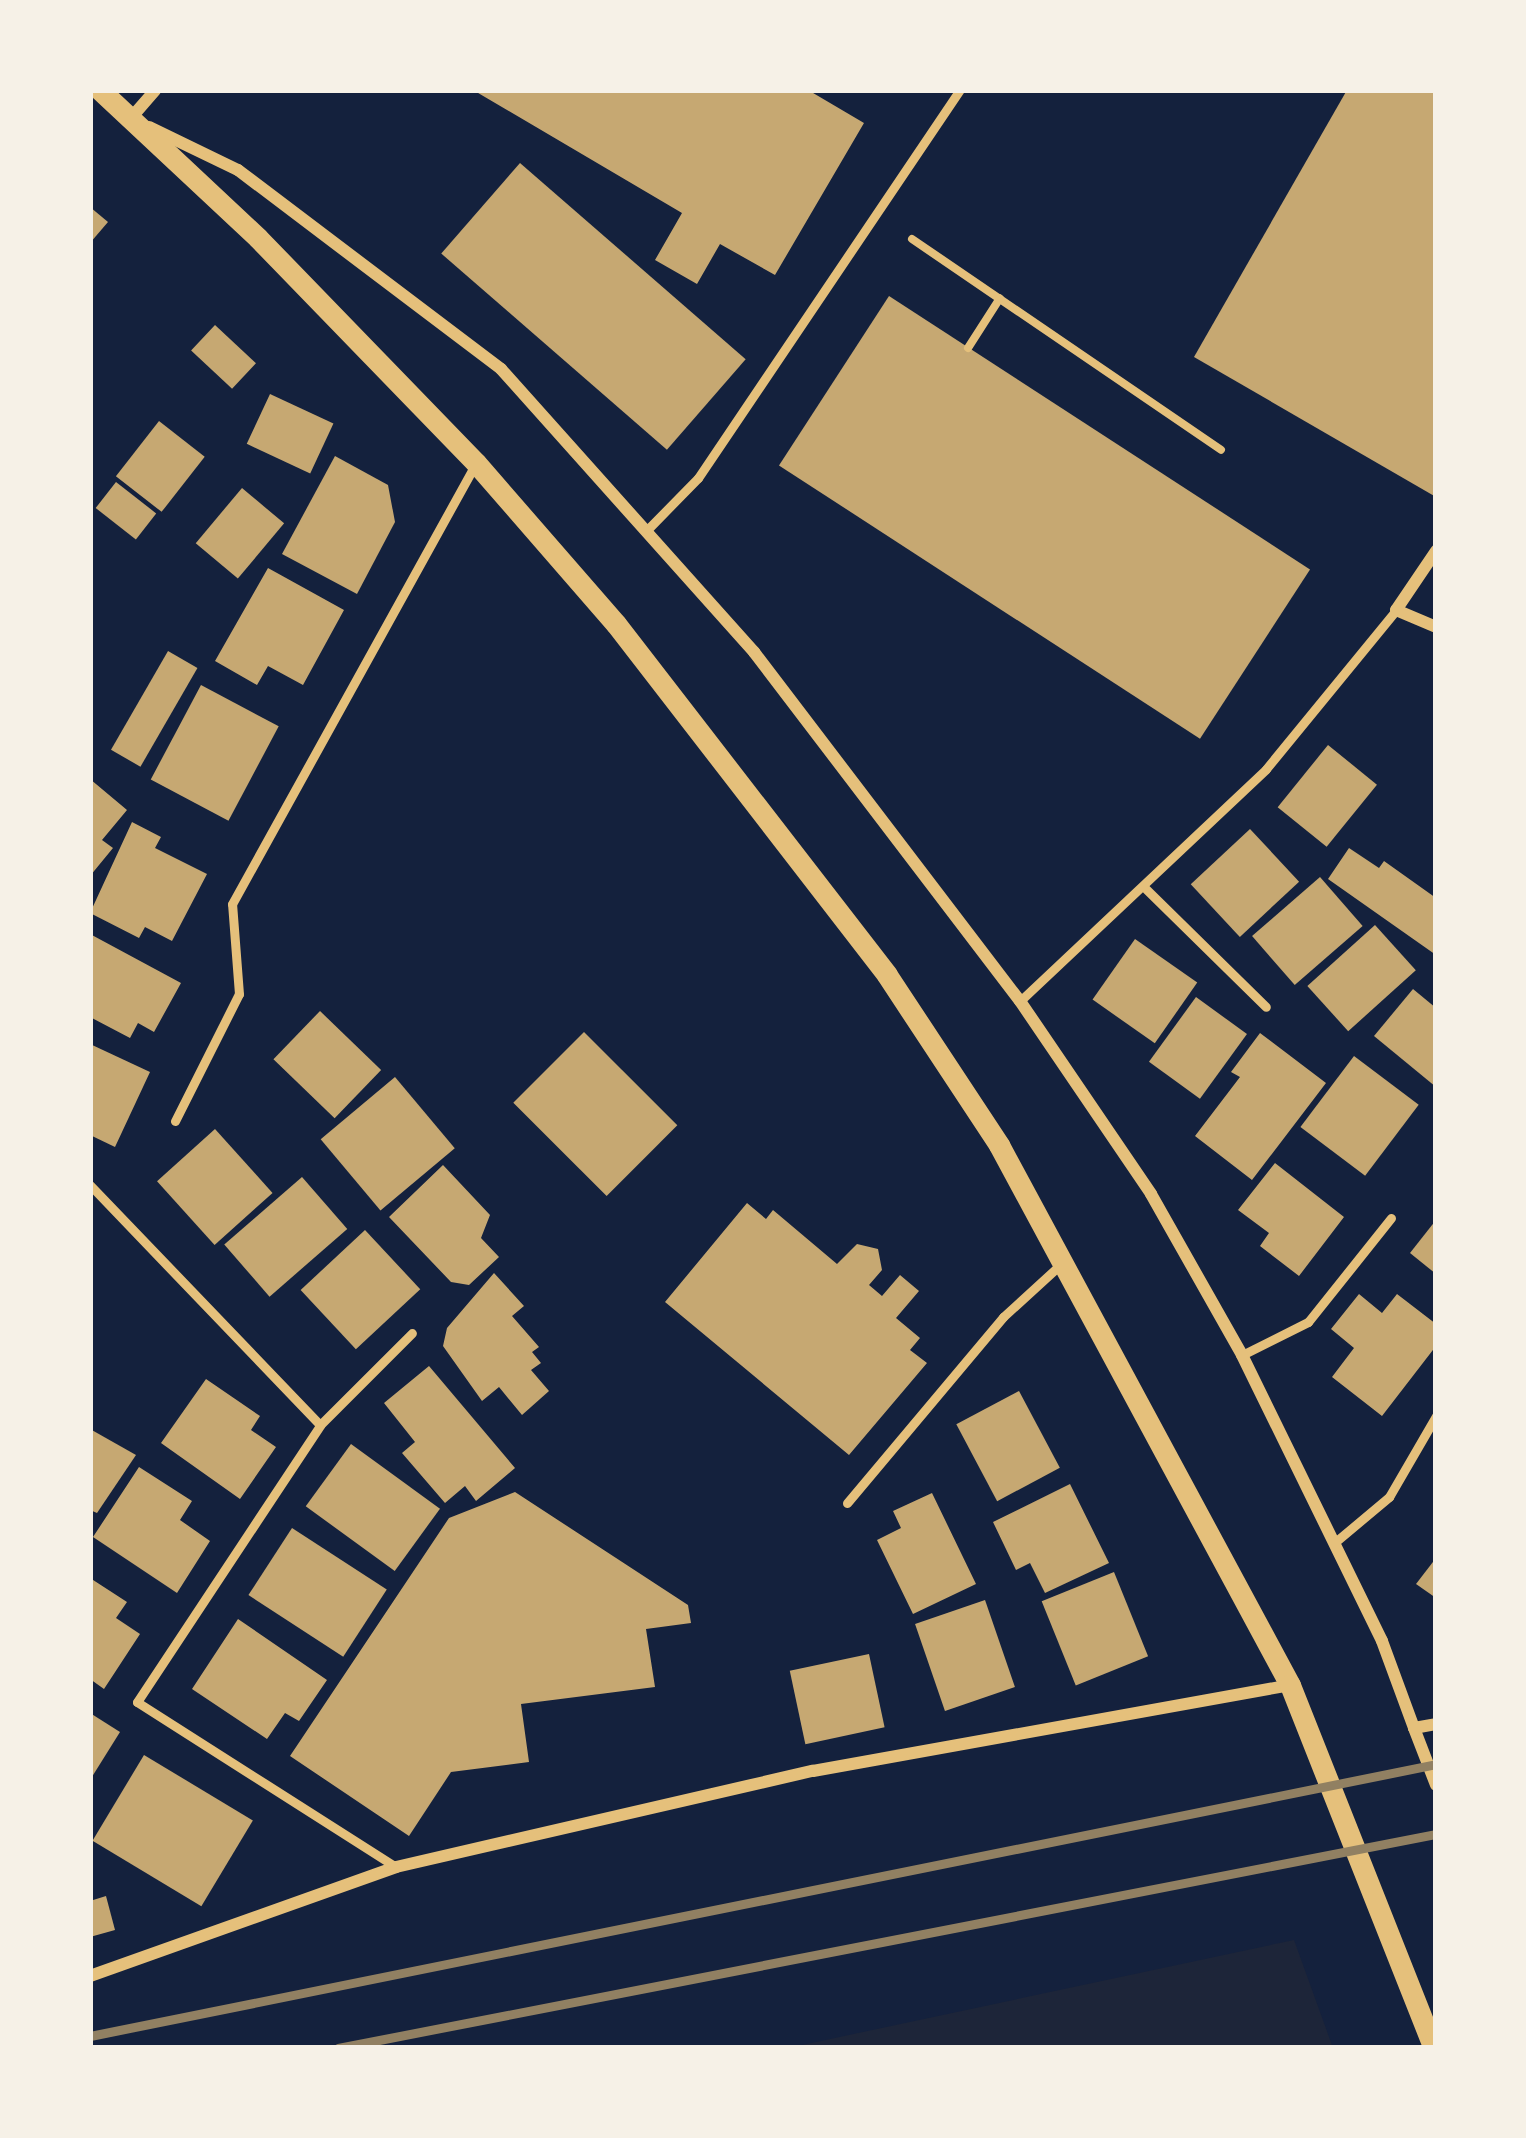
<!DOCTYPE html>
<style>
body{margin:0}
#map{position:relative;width:1526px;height:2138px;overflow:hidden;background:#14213d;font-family:Bitter,serif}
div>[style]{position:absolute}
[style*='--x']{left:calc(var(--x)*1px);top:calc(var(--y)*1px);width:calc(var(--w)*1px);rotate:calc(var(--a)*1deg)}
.green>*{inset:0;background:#1d2539}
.building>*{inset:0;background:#c6a872;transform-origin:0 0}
.path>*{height:8px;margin:-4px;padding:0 4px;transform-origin:4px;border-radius:4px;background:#e5c07b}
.service>*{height:9px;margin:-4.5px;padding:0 4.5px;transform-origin:4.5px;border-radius:4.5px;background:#e5c07b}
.minor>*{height:12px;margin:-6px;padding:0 6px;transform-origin:6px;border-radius:6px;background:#e5c07b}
.tertiary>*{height:21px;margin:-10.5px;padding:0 10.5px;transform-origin:10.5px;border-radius:10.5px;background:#e5c07b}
.rail>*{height:9px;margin:-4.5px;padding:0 4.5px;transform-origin:4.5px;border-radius:4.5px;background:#918062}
span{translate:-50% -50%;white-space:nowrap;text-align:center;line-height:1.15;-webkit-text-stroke:9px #f6f1e7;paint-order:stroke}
.frame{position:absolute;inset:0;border:93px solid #f6f1e7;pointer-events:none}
</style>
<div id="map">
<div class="green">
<i style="clip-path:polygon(1294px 1940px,1333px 2048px,788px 2048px)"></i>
</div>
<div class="building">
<i style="clip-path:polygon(473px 90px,808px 90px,864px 123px,775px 275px,720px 244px,697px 284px,655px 260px,682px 213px)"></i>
<i style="clip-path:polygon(1347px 90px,1436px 90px,1436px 497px,1194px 357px)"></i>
<i style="left:520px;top:163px;width:299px;height:120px;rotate:41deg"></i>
<i style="clip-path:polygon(90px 207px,108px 222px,90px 243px)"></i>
<i style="left:889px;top:296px;width:502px;height:202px;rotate:33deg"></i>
<i style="left:215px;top:325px;width:56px;height:35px;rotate:43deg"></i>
<i style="left:270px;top:394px;width:70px;height:55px;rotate:25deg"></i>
<i style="left:159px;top:421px;width:58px;height:70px;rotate:38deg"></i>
<i style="clip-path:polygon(335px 456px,388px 485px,395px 522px,357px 594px,282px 554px)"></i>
<i style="left:116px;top:482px;width:51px;height:33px;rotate:38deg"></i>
<i style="left:242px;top:488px;width:55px;height:72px;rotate:40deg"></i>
<i style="clip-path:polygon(268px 568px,344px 610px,303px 685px,268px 666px,257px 685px,215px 661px)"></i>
<i style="left:168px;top:651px;width:34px;height:114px;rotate:30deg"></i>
<i style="left:201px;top:685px;width:88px;height:107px;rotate:28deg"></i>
<i style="left:1328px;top:745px;width:63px;height:80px;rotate:39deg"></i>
<i style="clip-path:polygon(90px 779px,127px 810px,102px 840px,113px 848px,90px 876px)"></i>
<i style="clip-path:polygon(132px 822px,161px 837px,155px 848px,207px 874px,172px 941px,145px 927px,139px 938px,90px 913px)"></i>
<i style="left:1250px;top:829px;width:72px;height:81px;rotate:47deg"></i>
<i style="clip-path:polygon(1349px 848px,1379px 868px,1384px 861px,1436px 898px,1436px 955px,1328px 879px)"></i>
<i style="left:1320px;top:877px;width:65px;height:90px;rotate:49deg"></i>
<i style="left:1375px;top:925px;width:61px;height:91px;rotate:48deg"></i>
<i style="clip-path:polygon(90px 934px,181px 983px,154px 1032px,138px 1023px,130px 1038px,90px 1017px)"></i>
<i style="left:1135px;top:939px;width:76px;height:74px;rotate:35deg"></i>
<i style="clip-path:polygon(1413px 989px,1436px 1008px,1436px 1087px,1374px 1036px)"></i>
<i style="left:1196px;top:997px;width:63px;height:80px;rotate:36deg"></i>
<i style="left:320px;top:1011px;width:85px;height:67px;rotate:44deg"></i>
<i style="left:584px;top:1032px;width:132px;height:100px;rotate:45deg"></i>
<i style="clip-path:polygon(1260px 1033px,1326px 1083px,1252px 1180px,1195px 1136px,1240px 1077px,1231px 1072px)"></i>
<i style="clip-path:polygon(90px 1044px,150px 1072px,115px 1147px,90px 1135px)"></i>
<i style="left:1354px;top:1056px;width:81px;height:89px;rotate:37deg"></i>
<i style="left:395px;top:1077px;width:93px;height:97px;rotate:50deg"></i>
<i style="left:215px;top:1129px;width:86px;height:78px;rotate:48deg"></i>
<i style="clip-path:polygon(1275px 1163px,1344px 1217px,1299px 1276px,1260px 1246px,1269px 1233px,1238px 1210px)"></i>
<i style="clip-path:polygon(443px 1165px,490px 1215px,481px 1238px,499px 1257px,469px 1285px,451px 1282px,389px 1217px)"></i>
<i style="left:302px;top:1177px;width:69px;height:103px;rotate:49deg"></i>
<i style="clip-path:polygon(747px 1203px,766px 1219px,773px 1210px,837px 1264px,857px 1244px,878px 1249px,882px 1270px,869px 1285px,882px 1296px,900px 1275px,919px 1291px,896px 1318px,920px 1338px,910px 1350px,927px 1363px,849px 1455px,665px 1302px)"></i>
<i style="clip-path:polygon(1436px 1220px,1436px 1274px,1410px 1253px)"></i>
<i style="left:365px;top:1230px;width:81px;height:88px;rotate:47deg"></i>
<i style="clip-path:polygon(494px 1273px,524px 1306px,512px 1316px,539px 1347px,532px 1352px,541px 1363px,531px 1370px,549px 1391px,522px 1415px,499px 1387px,482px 1401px,443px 1346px,447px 1328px)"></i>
<i style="clip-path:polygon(1359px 1294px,1382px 1313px,1397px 1294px,1436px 1324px,1436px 1346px,1382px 1416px,1332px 1377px,1354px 1348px,1331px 1329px)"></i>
<i style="clip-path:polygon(429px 1366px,515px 1468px,476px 1501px,465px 1486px,445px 1503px,402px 1453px,415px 1442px,384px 1403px)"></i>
<i style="clip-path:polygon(206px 1379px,260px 1416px,251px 1430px,276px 1447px,240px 1499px,161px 1443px)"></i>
<i style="left:1019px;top:1391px;width:87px;height:71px;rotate:62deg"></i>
<i style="clip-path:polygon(90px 1429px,136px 1455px,97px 1513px,90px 1510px)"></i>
<i style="left:351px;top:1444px;width:110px;height:77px;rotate:36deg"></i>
<i style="clip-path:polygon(139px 1467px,192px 1501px,180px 1520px,210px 1541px,177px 1593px,93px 1537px)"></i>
<i style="clip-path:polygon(1070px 1484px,1109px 1563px,1045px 1593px,1030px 1563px,1016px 1570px,993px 1522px)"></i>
<i style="clip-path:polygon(515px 1492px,688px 1605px,691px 1623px,646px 1629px,655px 1687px,521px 1704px,529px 1762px,451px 1772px,409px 1836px,290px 1756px,449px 1518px)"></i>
<i style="clip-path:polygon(932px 1493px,976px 1584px,913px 1614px,877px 1540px,901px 1528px,893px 1511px)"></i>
<i style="left:292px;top:1528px;width:113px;height:80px;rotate:33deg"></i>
<i style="clip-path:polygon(1436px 1558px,1436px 1598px,1416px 1584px)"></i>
<i style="left:1114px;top:1572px;width:91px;height:78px;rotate:68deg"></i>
<i style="clip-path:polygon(90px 1578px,127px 1602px,116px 1618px,140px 1634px,104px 1689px,90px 1679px)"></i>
<i style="left:985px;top:1600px;width:92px;height:74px;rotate:71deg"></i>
<i style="clip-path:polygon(238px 1619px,327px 1680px,299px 1721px,285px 1713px,267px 1739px,192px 1689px)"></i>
<i style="left:869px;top:1654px;width:75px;height:81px;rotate:78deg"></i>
<i style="clip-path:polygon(90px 1713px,120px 1732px,90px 1780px)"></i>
<i style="left:144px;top:1755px;width:127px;height:100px;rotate:31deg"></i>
<i style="clip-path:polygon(106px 1896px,115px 1930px,90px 1937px,90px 1901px)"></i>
</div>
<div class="path">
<i style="--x:912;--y:239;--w:374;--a:34.3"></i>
<i style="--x:968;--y:348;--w:59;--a:-57.4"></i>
</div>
<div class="service">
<i style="--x:647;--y:530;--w:73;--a:-45.6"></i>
<i style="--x:698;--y:478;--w:468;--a:-56"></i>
<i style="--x:1146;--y:889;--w:168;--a:44.5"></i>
<i style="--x:1020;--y:1001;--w:338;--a:-43.3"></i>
<i style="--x:1266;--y:769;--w:205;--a:-50.7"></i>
<i style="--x:175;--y:1121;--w:142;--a:-63.3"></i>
<i style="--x:239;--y:994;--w:90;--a:-94.4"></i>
<i style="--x:232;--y:904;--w:504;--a:-61.04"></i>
<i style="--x:90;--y:1185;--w:332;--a:46.2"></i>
<i style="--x:1242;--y:1355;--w:74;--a:-26.6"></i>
<i style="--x:1308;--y:1322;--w:133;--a:-51.4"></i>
<i style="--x:847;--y:1503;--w:243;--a:-50"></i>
<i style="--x:1003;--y:1317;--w:77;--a:-42.4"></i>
<i style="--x:1334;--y:1543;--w:72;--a:-39.9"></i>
<i style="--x:1389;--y:1497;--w:94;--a:-59.9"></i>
<i style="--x:396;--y:1867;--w:307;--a:-147.5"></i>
<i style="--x:137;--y:1702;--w:332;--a:-56.5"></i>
<i style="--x:320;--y:1425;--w:130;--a:-45"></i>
</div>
<div class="minor">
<i style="--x:131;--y:118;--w:37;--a:-49"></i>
<i style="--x:149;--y:127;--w:99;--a:25.8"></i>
<i style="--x:238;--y:170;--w:330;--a:37.1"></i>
<i style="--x:501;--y:369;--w:380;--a:48.2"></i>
<i style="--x:754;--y:652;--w:439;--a:52.7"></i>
<i style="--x:1020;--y:1001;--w:233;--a:55.8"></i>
<i style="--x:1151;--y:1194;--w:185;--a:60.5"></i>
<i style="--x:1242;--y:1355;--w:318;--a:63.9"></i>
<i style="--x:1382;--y:1641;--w:93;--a:69.8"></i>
<i style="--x:1414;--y:1728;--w:22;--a:-10"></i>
<i style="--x:1436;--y:551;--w:71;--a:124.1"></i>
<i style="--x:1396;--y:610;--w:43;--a:23"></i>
<i style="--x:1414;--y:1728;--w:61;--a:68.9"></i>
<i style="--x:90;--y:1976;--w:325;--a:-19.6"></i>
<i style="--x:396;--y:1867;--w:428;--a:-13"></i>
<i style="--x:813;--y:1771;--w:485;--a:-10.2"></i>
</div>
<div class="tertiary">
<i style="--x:100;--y:90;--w:216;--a:43.1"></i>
<i style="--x:258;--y:238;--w:313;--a:45.9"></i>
<i style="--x:476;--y:463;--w:213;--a:49"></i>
<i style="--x:616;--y:624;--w:443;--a:52.3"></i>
<i style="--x:887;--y:975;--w:204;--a:56.6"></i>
<i style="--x:999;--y:1145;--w:613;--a:61.68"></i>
<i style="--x:1290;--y:1685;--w:391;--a:68.4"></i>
</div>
<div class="rail">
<i style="--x:90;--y:2036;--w:1373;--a:-11.42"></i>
<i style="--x:338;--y:2048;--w:1119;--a:-11.03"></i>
</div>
<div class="frame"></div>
</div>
